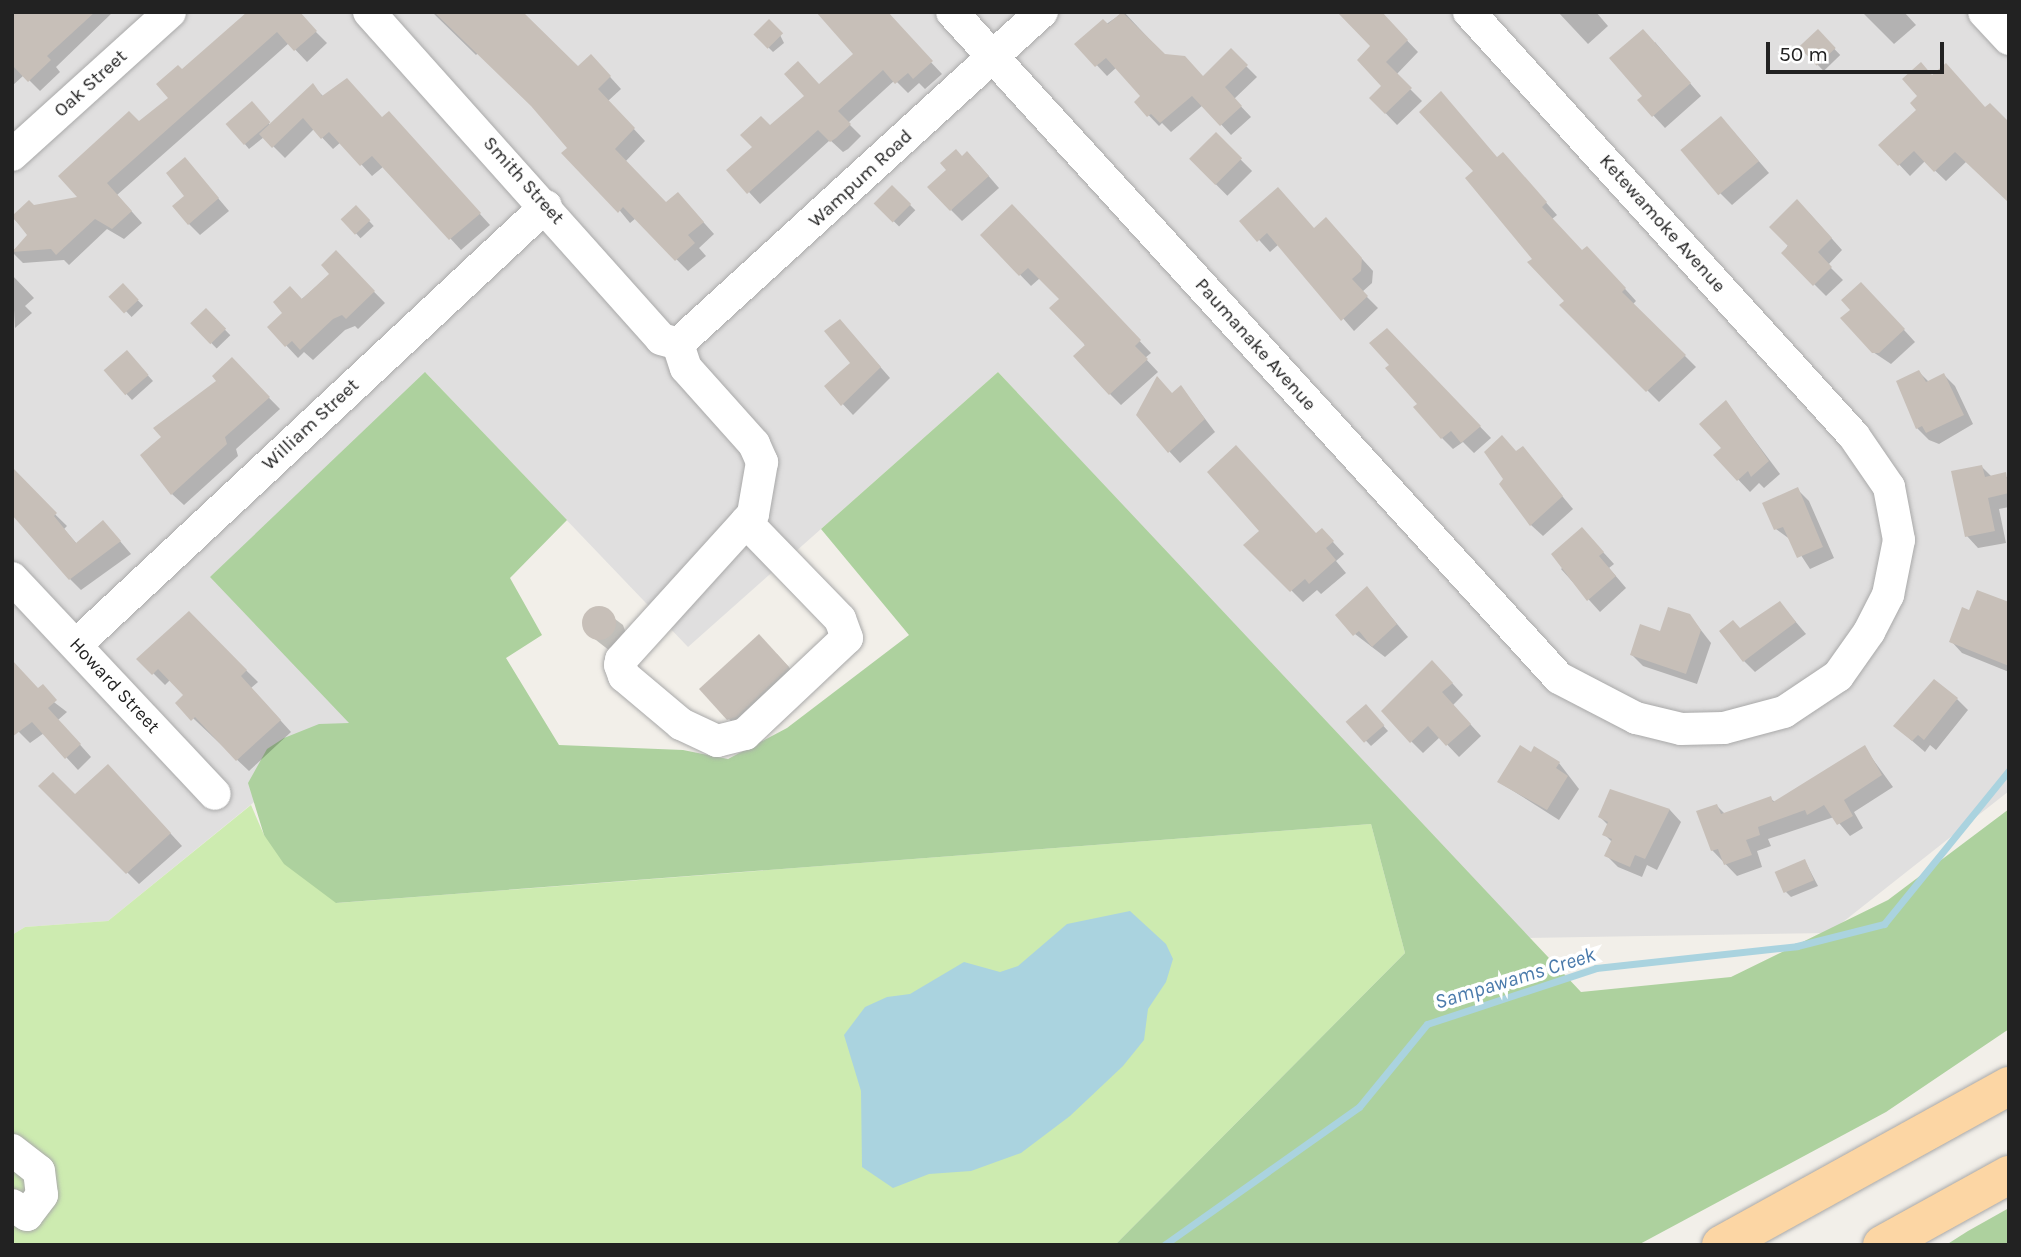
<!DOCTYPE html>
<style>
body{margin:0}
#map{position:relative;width:2021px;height:1257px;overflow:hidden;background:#f2efe9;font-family:Karla,sans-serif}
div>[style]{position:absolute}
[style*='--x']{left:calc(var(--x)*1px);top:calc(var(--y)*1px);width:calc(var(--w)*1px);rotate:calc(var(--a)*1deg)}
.residential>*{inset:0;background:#e0dfdf}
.grass>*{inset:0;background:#cdebb0}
.forest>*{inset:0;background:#add19e}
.water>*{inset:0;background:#aad3df}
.shadow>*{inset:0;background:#0003;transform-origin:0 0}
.stream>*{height:7px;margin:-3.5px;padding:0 3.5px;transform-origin:3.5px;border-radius:3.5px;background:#aad3df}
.building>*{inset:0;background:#c7bfb8;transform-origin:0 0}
.round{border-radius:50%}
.roads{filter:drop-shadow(0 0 2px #a9a9a9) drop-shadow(0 0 2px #a9a9a9)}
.minor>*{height:32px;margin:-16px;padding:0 16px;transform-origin:16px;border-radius:16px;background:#fff}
.major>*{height:38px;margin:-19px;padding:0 19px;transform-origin:19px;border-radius:19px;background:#fcd6a4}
span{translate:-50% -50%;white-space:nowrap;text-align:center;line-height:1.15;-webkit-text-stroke:7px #fff;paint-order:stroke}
.street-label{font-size:19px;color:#222}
.water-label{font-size:21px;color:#4a7aab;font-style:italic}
.frame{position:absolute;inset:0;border:14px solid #222;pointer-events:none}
.scale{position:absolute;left:1766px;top:42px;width:178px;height:32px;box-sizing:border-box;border:4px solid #222;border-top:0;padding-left:9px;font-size:21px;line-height:24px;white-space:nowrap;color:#222;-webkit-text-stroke:5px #fff;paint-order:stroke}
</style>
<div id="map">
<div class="residential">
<i style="clip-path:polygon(12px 12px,2009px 12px,2009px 791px,1829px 933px,1526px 938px,998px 372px,688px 647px,426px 373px,350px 724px,108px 921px,25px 927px,12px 935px)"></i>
</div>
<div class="grass">
<i style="clip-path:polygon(251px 805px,264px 835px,337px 903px,1371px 824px,1405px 953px,1115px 1245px,12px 1245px,12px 935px,25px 927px,108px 921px)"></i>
</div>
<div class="forest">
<i style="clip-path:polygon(425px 372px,567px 520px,510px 578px,542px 635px,506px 658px,559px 745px,683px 750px,728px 759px,787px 728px,909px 635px,821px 529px,998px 372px,1581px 992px,1731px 977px,1888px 900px,2009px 809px,2009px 1029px,1886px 1112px,1638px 1245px,1115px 1245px,1405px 953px,1371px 824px,336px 903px,284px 864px,264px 835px,248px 783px,267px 749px,284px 738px,319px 724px,349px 723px,210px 577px)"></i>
<i style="clip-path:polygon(2009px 1208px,2009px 1245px,1946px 1245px,1968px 1231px)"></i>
</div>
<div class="water">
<i style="clip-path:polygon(1130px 911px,1166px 944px,1173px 959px,1166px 982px,1148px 1009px,1144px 1040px,1123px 1066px,1070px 1116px,1021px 1153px,971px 1171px,929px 1174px,893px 1188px,862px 1167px,861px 1091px,844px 1035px,865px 1007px,887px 997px,910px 994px,964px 962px,1000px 972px,1018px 966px,1067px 924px)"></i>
</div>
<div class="shadow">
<i style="clip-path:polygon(40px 12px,113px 12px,56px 67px,60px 72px,40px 91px,24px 75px,12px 86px,12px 38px)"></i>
<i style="clip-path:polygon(296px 12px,327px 43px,307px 62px,289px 43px,117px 195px,142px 223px,124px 239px,107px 229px,69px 265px,64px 260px,23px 263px,12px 252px,30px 235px,13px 218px,29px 202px,34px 207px,81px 198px,139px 123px,170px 98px,182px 71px)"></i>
<i style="clip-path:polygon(432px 12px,501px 12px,578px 68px,602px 68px,621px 89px,608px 101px,645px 141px,625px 162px,666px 204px,689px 206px,714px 234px,699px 248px,706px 256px,688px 271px,636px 218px,630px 223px,533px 105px,480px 51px,476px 55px)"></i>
<i style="clip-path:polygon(884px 12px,942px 74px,925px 89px,919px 83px,908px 93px,895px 80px,848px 123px,861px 136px,848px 149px,843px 152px,830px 140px,760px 204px,749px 192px,754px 147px,770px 127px,855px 54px)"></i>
<i style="clip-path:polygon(1124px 12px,1165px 56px,1203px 78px,1231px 51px,1257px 77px,1234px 99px,1251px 117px,1231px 135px,1203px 105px,1171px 132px,1162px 123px,1159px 126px,1136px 102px,1143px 97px,1117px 67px,1107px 76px,1077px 44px)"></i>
<i style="clip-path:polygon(1380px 12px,1418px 52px,1396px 75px,1422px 101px,1397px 125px,1371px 98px,1383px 86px)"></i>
<i style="clip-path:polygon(1558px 12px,1596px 12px,1608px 26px,1588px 44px)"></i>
<i style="clip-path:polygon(1862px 12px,1904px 12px,1916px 25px,1894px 44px)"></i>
<i style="clip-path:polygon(778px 31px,784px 43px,773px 52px,755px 34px)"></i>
<i style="left:1818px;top:32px;width:32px;height:23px;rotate:46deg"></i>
<i style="clip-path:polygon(1655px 42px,1701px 96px,1665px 128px,1639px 100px,1644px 96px)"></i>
<i style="clip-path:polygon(1933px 76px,1986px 109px,1967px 161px,1946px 181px,1925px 161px,1910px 176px,1881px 145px,1918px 111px)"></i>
<i style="clip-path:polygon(313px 86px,324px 97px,399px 125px,490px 225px,461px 250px,384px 166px,372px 176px,341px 142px,333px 149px,314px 129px,285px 158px,264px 137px,249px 149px,244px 143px,257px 109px,271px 126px)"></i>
<i style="clip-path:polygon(1732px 130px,1769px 173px,1732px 205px,1720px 193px)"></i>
<i style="left:1216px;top:135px;width:51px;height:35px;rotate:45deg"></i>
<i style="clip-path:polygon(185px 159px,229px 211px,200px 235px,189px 224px)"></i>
<i style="clip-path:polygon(1498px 159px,1514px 166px,1557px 215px,1552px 219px,1582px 252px,1598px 259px,1636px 301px,1633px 304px,1696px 367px,1659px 402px,1562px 305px,1566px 301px,1534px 259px)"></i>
<i style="clip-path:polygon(979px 165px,999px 188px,962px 221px,951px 210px)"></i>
<i style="left:892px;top:187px;width:33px;height:23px;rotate:45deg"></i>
<i style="left:356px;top:207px;width:26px;height:18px;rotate:47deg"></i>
<i style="clip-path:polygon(1809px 213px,1842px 250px,1828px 265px,1843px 280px,1826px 296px,1783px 253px)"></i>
<i style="clip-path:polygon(1023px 218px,1151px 353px,1145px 358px,1158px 372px,1121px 405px,1110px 394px,1061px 299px,1040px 278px,1031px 286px,982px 235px)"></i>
<i style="clip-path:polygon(1326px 219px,1373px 271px,1372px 283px,1362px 292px,1378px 308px,1354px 331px,1279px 244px,1270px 252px,1242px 221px,1315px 230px)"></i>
<i style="clip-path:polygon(336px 253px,385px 303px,358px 329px,355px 326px,345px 330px,313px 360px,304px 352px,298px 358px,269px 327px,331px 274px)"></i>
<i style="clip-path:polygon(12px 275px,34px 298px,25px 306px,32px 313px,15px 328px)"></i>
<i style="left:123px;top:285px;width:29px;height:16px;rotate:46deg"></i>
<i style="clip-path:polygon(1873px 296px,1915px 342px,1891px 364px,1873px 352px)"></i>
<i style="left:206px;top:310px;width:35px;height:19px;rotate:46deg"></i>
<i style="clip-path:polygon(1387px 330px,1491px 438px,1474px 453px,1463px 442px,1453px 449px,1442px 438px,1391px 365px)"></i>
<i style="clip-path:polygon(850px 332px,890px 378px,853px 415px,826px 386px,853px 363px)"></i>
<i style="clip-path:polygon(132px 358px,153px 381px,132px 400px,106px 371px)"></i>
<i style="clip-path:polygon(232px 360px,280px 409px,236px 449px,238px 456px,184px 505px,172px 494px)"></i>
<i style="clip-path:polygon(1919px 372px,1929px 382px,1944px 375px,1955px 386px,1973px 424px,1939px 444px,1929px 440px,1917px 428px)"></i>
<i style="clip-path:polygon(1181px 387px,1215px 432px,1180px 463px,1169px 451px,1173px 394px)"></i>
<i style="clip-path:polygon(1726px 402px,1780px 474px,1764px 488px,1759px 483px,1750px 492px,1715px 455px,1723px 448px)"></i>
<i style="clip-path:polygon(1522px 448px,1573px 509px,1543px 536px,1531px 525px,1517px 453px)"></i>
<i style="clip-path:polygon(1981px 466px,1992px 477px,2009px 477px,2009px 507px,1999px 509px,2006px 543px,1978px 548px,1967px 536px)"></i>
<i style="clip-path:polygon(12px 472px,67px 526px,64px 529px,77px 544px,114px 534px,131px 554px,81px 590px,70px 579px)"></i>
<i style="clip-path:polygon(1797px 489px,1809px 501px,1834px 558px,1810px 569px,1791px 540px,1776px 529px)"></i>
<i style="clip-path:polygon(1322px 530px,1344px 554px,1336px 561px,1346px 573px,1321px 594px,1317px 590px,1303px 602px,1292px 591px,1261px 531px,1316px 535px)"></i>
<i style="clip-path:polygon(1593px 541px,1614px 564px,1609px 568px,1626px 588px,1600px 612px,1561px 569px)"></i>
<i style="clip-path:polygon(1367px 588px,1408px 637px,1385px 657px,1355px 634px)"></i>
<i style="clip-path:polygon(1780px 603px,1806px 634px,1755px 672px,1744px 661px,1741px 630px)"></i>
<i style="clip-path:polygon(2009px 604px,2009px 672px,1962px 653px,1951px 641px,1970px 612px)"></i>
<i style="clip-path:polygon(599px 607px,623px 625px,627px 636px,610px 651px,587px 633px,583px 622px,588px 611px)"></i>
<i style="clip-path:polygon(188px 613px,258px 682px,251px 688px,291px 732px,249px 771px,177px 703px,186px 695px,171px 679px,165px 685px,139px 659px)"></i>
<i style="clip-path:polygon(1690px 616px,1711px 643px,1697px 684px,1643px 666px,1632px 655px)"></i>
<i style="clip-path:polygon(777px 654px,806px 686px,746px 737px,728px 718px)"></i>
<i style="clip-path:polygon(1443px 673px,1463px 695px,1453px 705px,1481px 736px,1459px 757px,1440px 737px,1423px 753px,1411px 741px)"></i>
<i style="clip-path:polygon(38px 690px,67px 712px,58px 720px,91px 757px,78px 770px,44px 733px,30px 743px,12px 725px)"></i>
<i style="clip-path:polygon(1957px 699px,1968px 710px,1936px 750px,1930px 745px,1925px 752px,1895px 726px)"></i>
<i style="clip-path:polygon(1371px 712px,1388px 731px,1371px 746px,1348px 722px)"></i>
<i style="clip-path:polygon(1864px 747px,1893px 787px,1854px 812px,1863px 828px,1850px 836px,1834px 817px,1768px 839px,1771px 846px,1757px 851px,1762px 867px,1737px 876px,1712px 850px,1717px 806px,1725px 814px,1770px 798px,1776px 803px)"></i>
<i style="clip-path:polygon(1531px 754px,1559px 763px,1579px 789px,1559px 820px,1499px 782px)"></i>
<i style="clip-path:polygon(120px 778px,182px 846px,139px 884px,40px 786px,75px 797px)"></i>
<i style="clip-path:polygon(1611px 791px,1670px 810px,1681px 822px,1657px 870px,1647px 865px,1642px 877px,1618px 867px,1606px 855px,1612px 842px,1604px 834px,1608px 825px,1600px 817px)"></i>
<i style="clip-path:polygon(1805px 861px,1818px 886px,1791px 897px,1786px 892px)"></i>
</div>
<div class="stream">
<i style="--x:1164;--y:1245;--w:239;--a:-35.3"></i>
<i style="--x:1359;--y:1107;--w:107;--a:-50.7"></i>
<i style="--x:1427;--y:1024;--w:178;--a:-18.3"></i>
<i style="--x:1596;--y:968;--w:202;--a:-6.2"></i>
<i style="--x:1797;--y:946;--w:90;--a:-14.2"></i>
<i style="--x:1884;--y:924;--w:198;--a:-50.9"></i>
</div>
<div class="building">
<i style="clip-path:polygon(12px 12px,95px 12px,47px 56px,51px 60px,28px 82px,12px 65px)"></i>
<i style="clip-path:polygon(247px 12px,300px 12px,317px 31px,294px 51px,277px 32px,107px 183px,132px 211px,112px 229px,95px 219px,56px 255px,51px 249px,12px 252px,27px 235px,12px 216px,29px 200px,34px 205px,77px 197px,58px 176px,129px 111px,139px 121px,168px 98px,156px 84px,178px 65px,182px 69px)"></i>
<i style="clip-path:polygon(434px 12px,523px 12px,578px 66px,591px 54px,611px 76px,598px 89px,635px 128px,615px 149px,666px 202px,678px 192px,704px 222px,688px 235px,695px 243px,675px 261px,623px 207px,618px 213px,561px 153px,567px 148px,531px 106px)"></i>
<i style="clip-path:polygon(816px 12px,888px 12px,933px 61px,913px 79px,908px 73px,895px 84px,883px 70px,838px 111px,851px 124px,836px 138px,830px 142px,818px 130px,747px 194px,726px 170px,752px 147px,740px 135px,761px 116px,770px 125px,804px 96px,784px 74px,798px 61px,819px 84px,853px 54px)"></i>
<i style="clip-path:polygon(1122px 12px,1165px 54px,1185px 56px,1203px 76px,1231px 48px,1248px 65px,1225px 87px,1242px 106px,1220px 126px,1192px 96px,1160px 123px,1151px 114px,1147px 117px,1134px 102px,1140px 96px,1106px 58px,1095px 67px,1074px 44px,1103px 19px,1108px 24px)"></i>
<i style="clip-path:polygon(1337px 12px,1382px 12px,1408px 40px,1386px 62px,1412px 88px,1385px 114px,1369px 98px,1381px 86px,1357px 60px,1370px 46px)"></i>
<i style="left:769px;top:19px;width:20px;height:22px;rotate:45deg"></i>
<i style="clip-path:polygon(1643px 29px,1691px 83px,1652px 117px,1637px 100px,1642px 96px,1609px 58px)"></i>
<i style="left:1818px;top:29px;width:26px;height:26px;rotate:47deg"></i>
<i style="clip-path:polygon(1921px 62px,1932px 75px,1946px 63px,1985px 107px,1990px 103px,2009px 122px,2009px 203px,1955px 152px,1934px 172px,1914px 151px,1898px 166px,1878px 145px,1916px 110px,1910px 103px,1917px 96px,1902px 79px)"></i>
<i style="clip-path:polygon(347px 78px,382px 117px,389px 111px,481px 213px,449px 240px,372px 156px,360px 166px,329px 132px,321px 139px,303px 118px,272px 148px,259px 134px,313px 83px,322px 96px)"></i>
<i style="clip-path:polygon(1441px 91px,1497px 157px,1503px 152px,1547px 202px,1542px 207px,1582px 250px,1587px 246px,1626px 288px,1622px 292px,1686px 355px,1646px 392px,1559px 305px,1564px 301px,1527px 262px,1532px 259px,1465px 178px,1473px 171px,1419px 112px)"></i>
<i style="left:252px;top:101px;width:28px;height:35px;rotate:49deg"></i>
<i style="left:1721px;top:116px;width:59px;height:53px;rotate:50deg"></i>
<i style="left:1216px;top:132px;width:37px;height:38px;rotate:45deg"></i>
<i style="clip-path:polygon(956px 149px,962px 156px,967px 151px,989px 176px,950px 211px,927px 187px,946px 170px,940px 163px)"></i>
<i style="clip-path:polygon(185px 157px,219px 198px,188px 225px,172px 206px,184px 196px,166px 173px)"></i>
<i style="left:892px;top:185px;width:27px;height:26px;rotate:45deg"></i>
<i style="clip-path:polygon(1278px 187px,1314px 228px,1326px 217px,1362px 258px,1361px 271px,1352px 279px,1368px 296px,1341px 321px,1267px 233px,1257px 242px,1239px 221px)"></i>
<i style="clip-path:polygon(1797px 199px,1832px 238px,1818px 252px,1832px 267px,1813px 286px,1781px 253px,1788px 246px,1769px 227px)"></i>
<i style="clip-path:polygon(1012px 204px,1141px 340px,1135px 346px,1148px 359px,1109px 395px,1073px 356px,1085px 345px,1049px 308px,1059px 299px,1028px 268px,1019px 276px,980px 235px)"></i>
<i style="left:356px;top:205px;width:21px;height:21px;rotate:47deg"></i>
<i style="clip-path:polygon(336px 250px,375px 291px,346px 319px,342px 315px,333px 319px,300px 350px,292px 341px,285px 347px,267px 327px,282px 313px,273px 302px,290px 286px,302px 299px,329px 274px,321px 265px)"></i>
<i style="clip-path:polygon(1861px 282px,1905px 329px,1879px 353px,1872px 353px,1840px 318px,1850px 310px,1841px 300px)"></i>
<i style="left:123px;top:283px;width:23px;height:20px;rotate:47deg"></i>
<i style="left:206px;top:308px;width:29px;height:22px;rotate:46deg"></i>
<i style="clip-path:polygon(840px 319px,881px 367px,841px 406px,824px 386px,850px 363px,824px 331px)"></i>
<i style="clip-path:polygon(1387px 328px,1481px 426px,1461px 443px,1451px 431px,1441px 439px,1413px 407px,1417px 404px,1385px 368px,1389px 365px,1369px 343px)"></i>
<i style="left:127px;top:350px;width:33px;height:31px;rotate:49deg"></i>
<i style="clip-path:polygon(232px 357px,270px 397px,225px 437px,227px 444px,171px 495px,140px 455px,161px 437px,153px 428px,216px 381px,212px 376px)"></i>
<i style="clip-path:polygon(1919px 370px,1926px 382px,1944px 373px,1964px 415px,1926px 433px,1922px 426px,1916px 429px,1896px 381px)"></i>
<i style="clip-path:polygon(1157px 376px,1172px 393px,1181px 385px,1205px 419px,1168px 453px,1136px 415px)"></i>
<i style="clip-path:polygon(1726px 400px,1769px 461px,1751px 477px,1748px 471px,1737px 481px,1713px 455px,1721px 448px,1699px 424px)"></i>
<i style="clip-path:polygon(1502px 435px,1516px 451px,1523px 446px,1563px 496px,1530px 526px,1499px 484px,1503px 479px,1484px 452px)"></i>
<i style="clip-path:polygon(1236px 445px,1316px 533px,1322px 528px,1334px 541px,1326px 548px,1336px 560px,1309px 584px,1305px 579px,1290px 592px,1243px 545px,1259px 531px,1207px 472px)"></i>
<i style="clip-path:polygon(1982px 465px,1985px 477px,2006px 472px,2009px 493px,1988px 498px,1995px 531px,1965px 537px,1951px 471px)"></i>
<i style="clip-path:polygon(12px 467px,57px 513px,54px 516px,76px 543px,103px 520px,121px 541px,69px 580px,12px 515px)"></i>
<i style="clip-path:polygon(1798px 487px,1823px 547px,1797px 558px,1783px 527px,1774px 530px,1762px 503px)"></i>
<i style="clip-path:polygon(1582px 527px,1604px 552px,1599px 556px,1616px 576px,1587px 601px,1551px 554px)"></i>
<i style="clip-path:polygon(1367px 586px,1397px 624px,1372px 647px,1359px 631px,1353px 636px,1335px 615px)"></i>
<i style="clip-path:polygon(1977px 590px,2009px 602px,2009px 666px,1949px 642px,1962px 607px,1969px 610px)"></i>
<i style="clip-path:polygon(1780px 601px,1796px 622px,1743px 662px,1719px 631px,1733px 620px,1740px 628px)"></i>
<i class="round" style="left:582px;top:606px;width:34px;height:34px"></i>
<i style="clip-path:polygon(1668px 607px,1690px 614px,1701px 630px,1686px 674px,1630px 655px,1640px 624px,1660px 631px)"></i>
<i style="clip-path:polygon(189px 611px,247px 670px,241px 676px,281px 720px,236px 761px,195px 717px,191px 721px,175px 703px,183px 695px,158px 669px,152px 675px,136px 659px)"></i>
<i style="clip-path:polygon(759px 634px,789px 667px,736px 717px,727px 720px,699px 689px)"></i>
<i style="clip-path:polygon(12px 660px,38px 688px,43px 684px,57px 700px,48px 708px,81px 744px,65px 759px,32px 722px,12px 737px)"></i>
<i style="clip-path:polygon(1432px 660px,1453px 683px,1442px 692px,1471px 724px,1446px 746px,1428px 726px,1410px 743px,1381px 711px)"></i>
<i style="clip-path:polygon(1934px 679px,1958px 698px,1924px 740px,1918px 735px,1912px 741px,1893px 726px)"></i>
<i style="left:1366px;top:704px;width:28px;height:27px;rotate:49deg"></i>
<i style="clip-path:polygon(1520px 745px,1531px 752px,1534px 746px,1560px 762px,1556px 768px,1568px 776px,1547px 810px,1497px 782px)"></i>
<i style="clip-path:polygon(1865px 745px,1882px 775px,1844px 800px,1853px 816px,1837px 825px,1824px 805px,1807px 815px,1805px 810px,1758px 827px,1760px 835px,1746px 840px,1752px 855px,1724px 865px,1718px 849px,1711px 851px,1696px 811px,1717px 804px,1721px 814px,1771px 796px,1773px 802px)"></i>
<i style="clip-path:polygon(108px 764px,171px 833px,126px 874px,38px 786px,53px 772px,75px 794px)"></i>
<i style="clip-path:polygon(1610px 789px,1670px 809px,1645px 859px,1635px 855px,1630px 867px,1604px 856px,1612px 839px,1602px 835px,1608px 822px,1598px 817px)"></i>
<i style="left:1805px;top:859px;width:23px;height:33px;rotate:67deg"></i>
</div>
<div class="roads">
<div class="minor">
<i style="--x:369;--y:12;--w:438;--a:48.2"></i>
<i style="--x:661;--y:339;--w:18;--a:16"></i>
<i style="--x:952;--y:12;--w:901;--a:47.65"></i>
<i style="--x:1559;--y:678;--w:87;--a:27.5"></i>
<i style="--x:1636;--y:718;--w:46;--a:13.7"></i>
<i style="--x:1681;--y:729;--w:43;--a:-1.3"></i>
<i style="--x:1724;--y:728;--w:62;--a:-14.9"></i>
<i style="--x:1784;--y:712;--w:65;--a:-33.7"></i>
<i style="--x:1838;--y:676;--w:54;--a:-54.8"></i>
<i style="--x:1869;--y:632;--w:42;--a:-62.8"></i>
<i style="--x:1888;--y:595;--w:56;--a:-78.7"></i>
<i style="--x:1899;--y:540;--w:54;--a:-100.7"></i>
<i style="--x:1889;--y:487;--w:62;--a:-124.5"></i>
<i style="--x:1854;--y:436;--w:573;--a:-132.24"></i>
<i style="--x:1984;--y:12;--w:37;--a:47"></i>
<i style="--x:12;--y:155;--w:213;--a:-42.1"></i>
<i style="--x:678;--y:344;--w:25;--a:72"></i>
<i style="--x:686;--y:368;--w:102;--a:48.2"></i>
<i style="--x:754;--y:444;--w:20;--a:66"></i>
<i style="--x:762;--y:462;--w:53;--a:99.8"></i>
<i style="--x:753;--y:514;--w:11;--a:131"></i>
<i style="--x:746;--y:522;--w:186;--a:132.2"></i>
<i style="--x:621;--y:660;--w:5;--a:101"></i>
<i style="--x:620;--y:665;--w:12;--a:70"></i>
<i style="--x:624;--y:676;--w:75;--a:40.1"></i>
<i style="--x:681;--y:724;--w:40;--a:25"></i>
<i style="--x:717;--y:741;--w:29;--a:-14"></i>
<i style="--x:745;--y:734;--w:140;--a:-43.3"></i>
<i style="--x:847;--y:638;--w:20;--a:-110"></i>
<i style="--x:840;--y:619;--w:135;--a:-134.1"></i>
<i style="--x:678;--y:344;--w:493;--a:-42.4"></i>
<i style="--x:12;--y:578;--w:296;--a:46.8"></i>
<i style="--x:76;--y:645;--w:643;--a:-43.05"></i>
<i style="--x:12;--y:1150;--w:34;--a:38"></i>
<i style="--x:39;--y:1171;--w:24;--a:83"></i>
<i style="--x:42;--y:1195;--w:25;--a:127"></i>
<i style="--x:27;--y:1215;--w:18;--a:-146"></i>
</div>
<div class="major">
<i style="--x:1721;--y:1245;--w:329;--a:-28.9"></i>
<i style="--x:1882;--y:1245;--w:145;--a:-28.9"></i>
</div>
</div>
<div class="street-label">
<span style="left:91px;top:84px;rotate:-42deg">Oak Street</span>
<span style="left:861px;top:179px;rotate:-43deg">Wampum Road</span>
<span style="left:523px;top:181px;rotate:48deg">Smith Street</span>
<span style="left:1662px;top:224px;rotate:48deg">Ketewamoke Avenue</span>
<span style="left:1255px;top:345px;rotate:48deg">Paumanake Avenue</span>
<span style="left:311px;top:425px;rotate:-43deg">William Street</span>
<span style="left:114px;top:686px;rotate:47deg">Howard Street</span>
</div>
<div class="water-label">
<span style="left:1515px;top:978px;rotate:-17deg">Sampawams Creek</span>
</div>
<div class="frame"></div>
<div class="scale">50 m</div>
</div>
